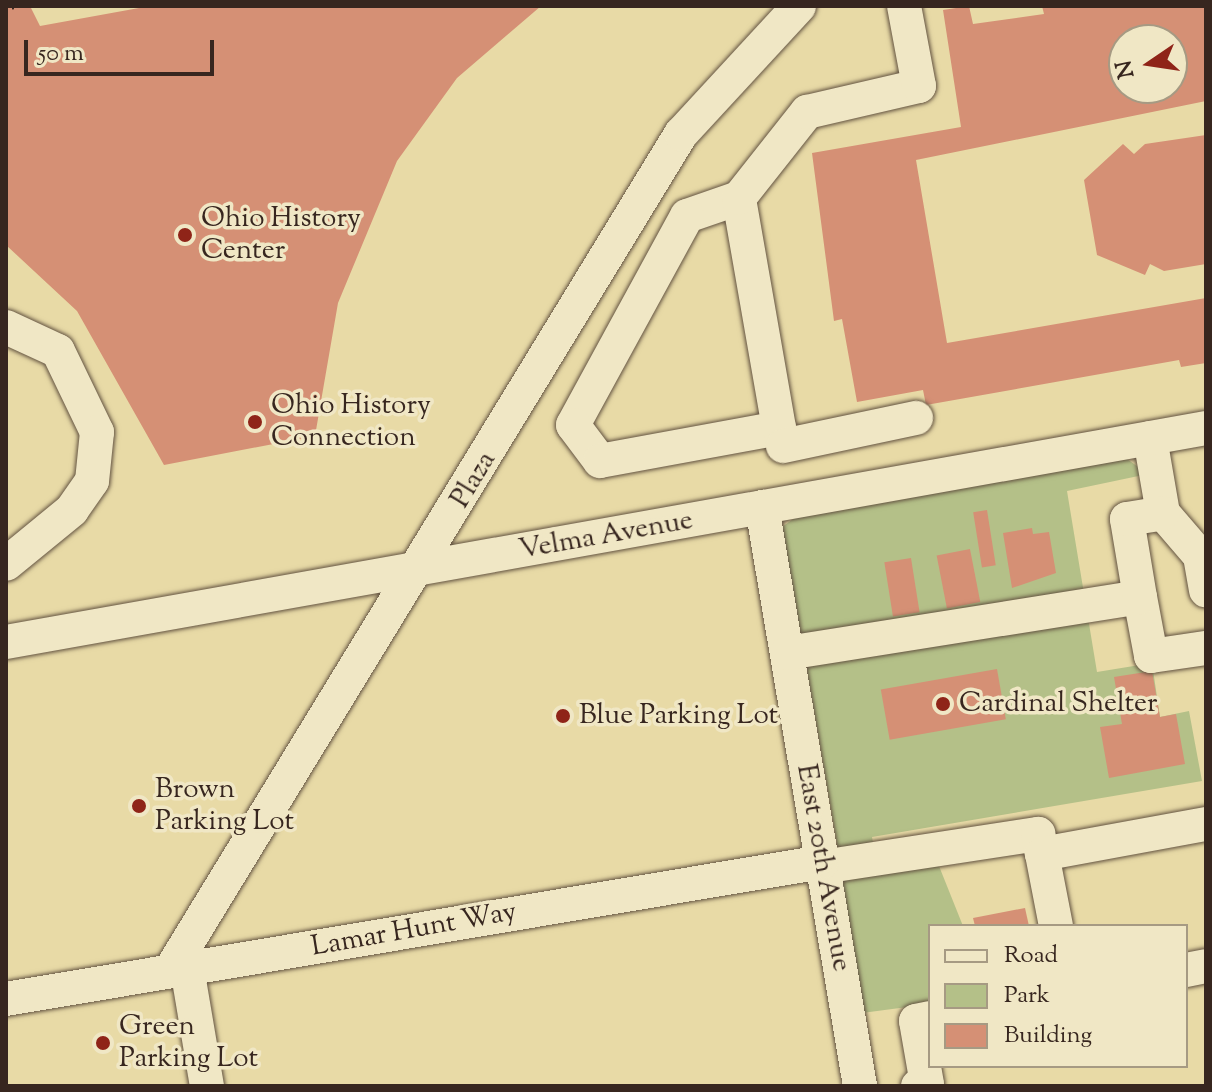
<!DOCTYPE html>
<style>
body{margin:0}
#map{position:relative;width:1212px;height:1092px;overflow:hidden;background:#e8daa6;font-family:"Sorts Mill Goudy",serif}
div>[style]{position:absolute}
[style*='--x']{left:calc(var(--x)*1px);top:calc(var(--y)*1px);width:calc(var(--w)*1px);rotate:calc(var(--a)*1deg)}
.green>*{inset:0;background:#b4c088}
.building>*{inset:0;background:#d59075;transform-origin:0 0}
.path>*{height:5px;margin-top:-2.5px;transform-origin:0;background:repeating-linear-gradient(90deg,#37261f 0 2px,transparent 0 6px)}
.roads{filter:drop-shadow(0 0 2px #635341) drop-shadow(0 0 2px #635341)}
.minor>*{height:34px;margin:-17px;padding:0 17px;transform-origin:17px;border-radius:17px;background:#f0e7c5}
.dots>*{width:22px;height:22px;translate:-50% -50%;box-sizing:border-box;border:4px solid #f0e7c5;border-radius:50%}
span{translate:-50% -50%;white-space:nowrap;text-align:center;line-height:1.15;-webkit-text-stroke:7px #f0e7c5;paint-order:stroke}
.poi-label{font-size:28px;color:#37261f}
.left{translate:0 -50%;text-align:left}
.street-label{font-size:28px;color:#37261f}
.frame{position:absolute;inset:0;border:8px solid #37261f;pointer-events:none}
.legend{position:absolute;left:928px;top:924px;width:260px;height:144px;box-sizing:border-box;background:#f0e7c5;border:2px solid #a69a83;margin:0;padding:10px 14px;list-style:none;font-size:24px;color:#37261f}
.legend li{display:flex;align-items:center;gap:16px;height:40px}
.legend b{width:40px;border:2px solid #a69a83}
.north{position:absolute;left:1108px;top:24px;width:80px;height:80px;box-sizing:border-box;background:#f0e7c5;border:2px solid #a69a83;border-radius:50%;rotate:257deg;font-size:22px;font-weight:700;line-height:32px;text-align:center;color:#37261f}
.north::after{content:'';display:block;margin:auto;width:28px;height:36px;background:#8f2418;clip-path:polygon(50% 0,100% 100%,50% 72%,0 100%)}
.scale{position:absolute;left:24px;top:40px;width:190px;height:36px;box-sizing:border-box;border:4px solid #37261f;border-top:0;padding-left:10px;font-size:24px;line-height:28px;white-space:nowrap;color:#37261f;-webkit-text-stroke:6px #f0e7c5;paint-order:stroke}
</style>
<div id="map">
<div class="green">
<i style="clip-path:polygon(1127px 459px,1148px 474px,1067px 491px,1097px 672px,1152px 663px,1160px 717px,1189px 711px,1202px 781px,872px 837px,874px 848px,838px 849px,782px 527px,796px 517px)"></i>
<i style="clip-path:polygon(937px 861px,963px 926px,930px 926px,930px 1004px,862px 1013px,838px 870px)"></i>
</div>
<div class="building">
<i style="clip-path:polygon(30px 6px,40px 26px,150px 6px,541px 6px,457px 78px,397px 161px,338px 303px,315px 436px,164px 465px,77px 311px,6px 245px,6px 7px)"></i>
<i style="clip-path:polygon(evenodd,969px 6px,973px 24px,1044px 14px,1042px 6px,1206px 6px,1206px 101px,916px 160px,947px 343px,1206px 298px,1206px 363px,1181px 367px,1179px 360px,926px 405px,923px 390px,857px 402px,842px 319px,834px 321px,812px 153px,961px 127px,943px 10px,969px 6px,1124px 40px,1172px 40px,1172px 88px,1124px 88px,1124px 40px)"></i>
<i style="clip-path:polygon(1206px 135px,1206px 264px,1164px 271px,1150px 264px,1145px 275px,1097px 255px,1084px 180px,1123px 144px,1134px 154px,1145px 144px)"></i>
<i style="left:987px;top:510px;width:56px;height:14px;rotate:81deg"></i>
<i style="clip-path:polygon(1032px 528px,1033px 534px,1049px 532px,1056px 573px,1012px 588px,1003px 533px)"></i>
<i style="left:970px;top:549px;width:54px;height:34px;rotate:79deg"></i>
<i style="left:911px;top:558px;width:55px;height:27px;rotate:81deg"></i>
<i style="left:997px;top:669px;width:51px;height:118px;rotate:80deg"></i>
<i style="clip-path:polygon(1152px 671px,1160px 717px,1176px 714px,1185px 764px,1109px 778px,1100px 727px,1122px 724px,1114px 677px)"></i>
<i style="clip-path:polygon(1025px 908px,1029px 926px,975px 926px,973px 918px)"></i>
</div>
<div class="path">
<i style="--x:6;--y:7;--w:11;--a:-5"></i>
</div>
<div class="roads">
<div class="minor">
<i style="--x:739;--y:198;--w:55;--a:160.9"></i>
<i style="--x:687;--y:216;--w:238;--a:118.6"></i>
<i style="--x:573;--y:425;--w:45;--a:53.1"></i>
<i style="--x:600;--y:461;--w:182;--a:-10.4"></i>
<i style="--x:779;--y:428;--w:233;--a:-99.9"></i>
<i style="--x:739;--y:198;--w:110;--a:-51.7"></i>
<i style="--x:807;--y:112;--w:115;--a:-13.1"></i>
<i style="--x:919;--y:86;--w:81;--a:-100.6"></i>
<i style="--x:6;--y:327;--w:57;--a:24.8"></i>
<i style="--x:58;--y:351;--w:90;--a:64.3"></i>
<i style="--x:97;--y:432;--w:49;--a:95.8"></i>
<i style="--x:92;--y:481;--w:35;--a:125"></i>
<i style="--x:72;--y:510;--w:85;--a:140.7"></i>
<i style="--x:1150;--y:438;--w:76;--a:80.2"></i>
<i style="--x:1163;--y:513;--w:57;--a:49.3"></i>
<i style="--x:1200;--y:556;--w:35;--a:80"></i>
<i style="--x:783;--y:446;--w:136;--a:-11.9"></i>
<i style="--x:762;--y:507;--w:587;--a:80.39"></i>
<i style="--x:1140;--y:597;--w:60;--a:79.4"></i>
<i style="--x:1151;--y:656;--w:56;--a:-8.3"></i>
<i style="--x:6;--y:642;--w:1219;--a:-10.11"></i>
<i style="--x:787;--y:653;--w:357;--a:-9"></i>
<i style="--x:1140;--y:597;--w:79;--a:-99.5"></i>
<i style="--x:1127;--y:519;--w:36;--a:-9"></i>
<i style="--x:822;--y:867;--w:219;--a:-8.7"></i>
<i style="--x:1038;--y:834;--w:20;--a:79"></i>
<i style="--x:1056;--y:926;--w:73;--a:-101"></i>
<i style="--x:1042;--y:854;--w:167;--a:-10.4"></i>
<i style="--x:187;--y:968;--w:120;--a:80.4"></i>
<i style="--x:1186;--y:970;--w:20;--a:-11"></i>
<i style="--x:170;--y:971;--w:981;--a:-58.6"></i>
<i style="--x:681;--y:134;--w:174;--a:-47.3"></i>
<i style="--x:6;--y:999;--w:827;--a:-9.53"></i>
<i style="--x:918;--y:1086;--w:9;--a:-13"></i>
<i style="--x:927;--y:1084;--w:64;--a:-99.9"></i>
<i style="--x:916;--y:1021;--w:14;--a:-12"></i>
</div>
</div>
<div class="dots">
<i style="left:185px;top:235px;background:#8f2418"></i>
<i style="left:255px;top:422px;background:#8f2418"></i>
<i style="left:943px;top:704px;background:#8f2418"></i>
<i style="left:563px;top:716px;background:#8f2418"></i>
<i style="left:139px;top:806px;background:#8f2418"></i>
<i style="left:103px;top:1043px;background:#8f2418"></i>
</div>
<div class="poi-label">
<span class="left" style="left:201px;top:235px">Ohio History<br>Center</span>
<span class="left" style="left:271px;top:422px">Ohio History<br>Connection</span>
<span class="left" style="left:959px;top:704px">Cardinal Shelter</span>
<span class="left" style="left:579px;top:716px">Blue Parking Lot</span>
<span class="left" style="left:155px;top:806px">Brown<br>Parking Lot</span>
<span class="left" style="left:119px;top:1043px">Green<br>Parking Lot</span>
</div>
<div class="street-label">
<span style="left:474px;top:480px;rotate:-59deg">Plaza</span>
<span style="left:606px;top:536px;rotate:-10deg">Velma Avenue</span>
<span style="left:823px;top:868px;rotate:80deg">East 20th Avenue</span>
<span style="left:414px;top:930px;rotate:-10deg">Lamar Hunt Way</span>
</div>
<div class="frame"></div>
<ul class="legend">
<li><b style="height:10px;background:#f0e7c5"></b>Road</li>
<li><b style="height:22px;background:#b4c088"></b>Park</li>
<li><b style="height:22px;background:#d59075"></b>Building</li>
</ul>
<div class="north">N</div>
<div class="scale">50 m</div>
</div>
